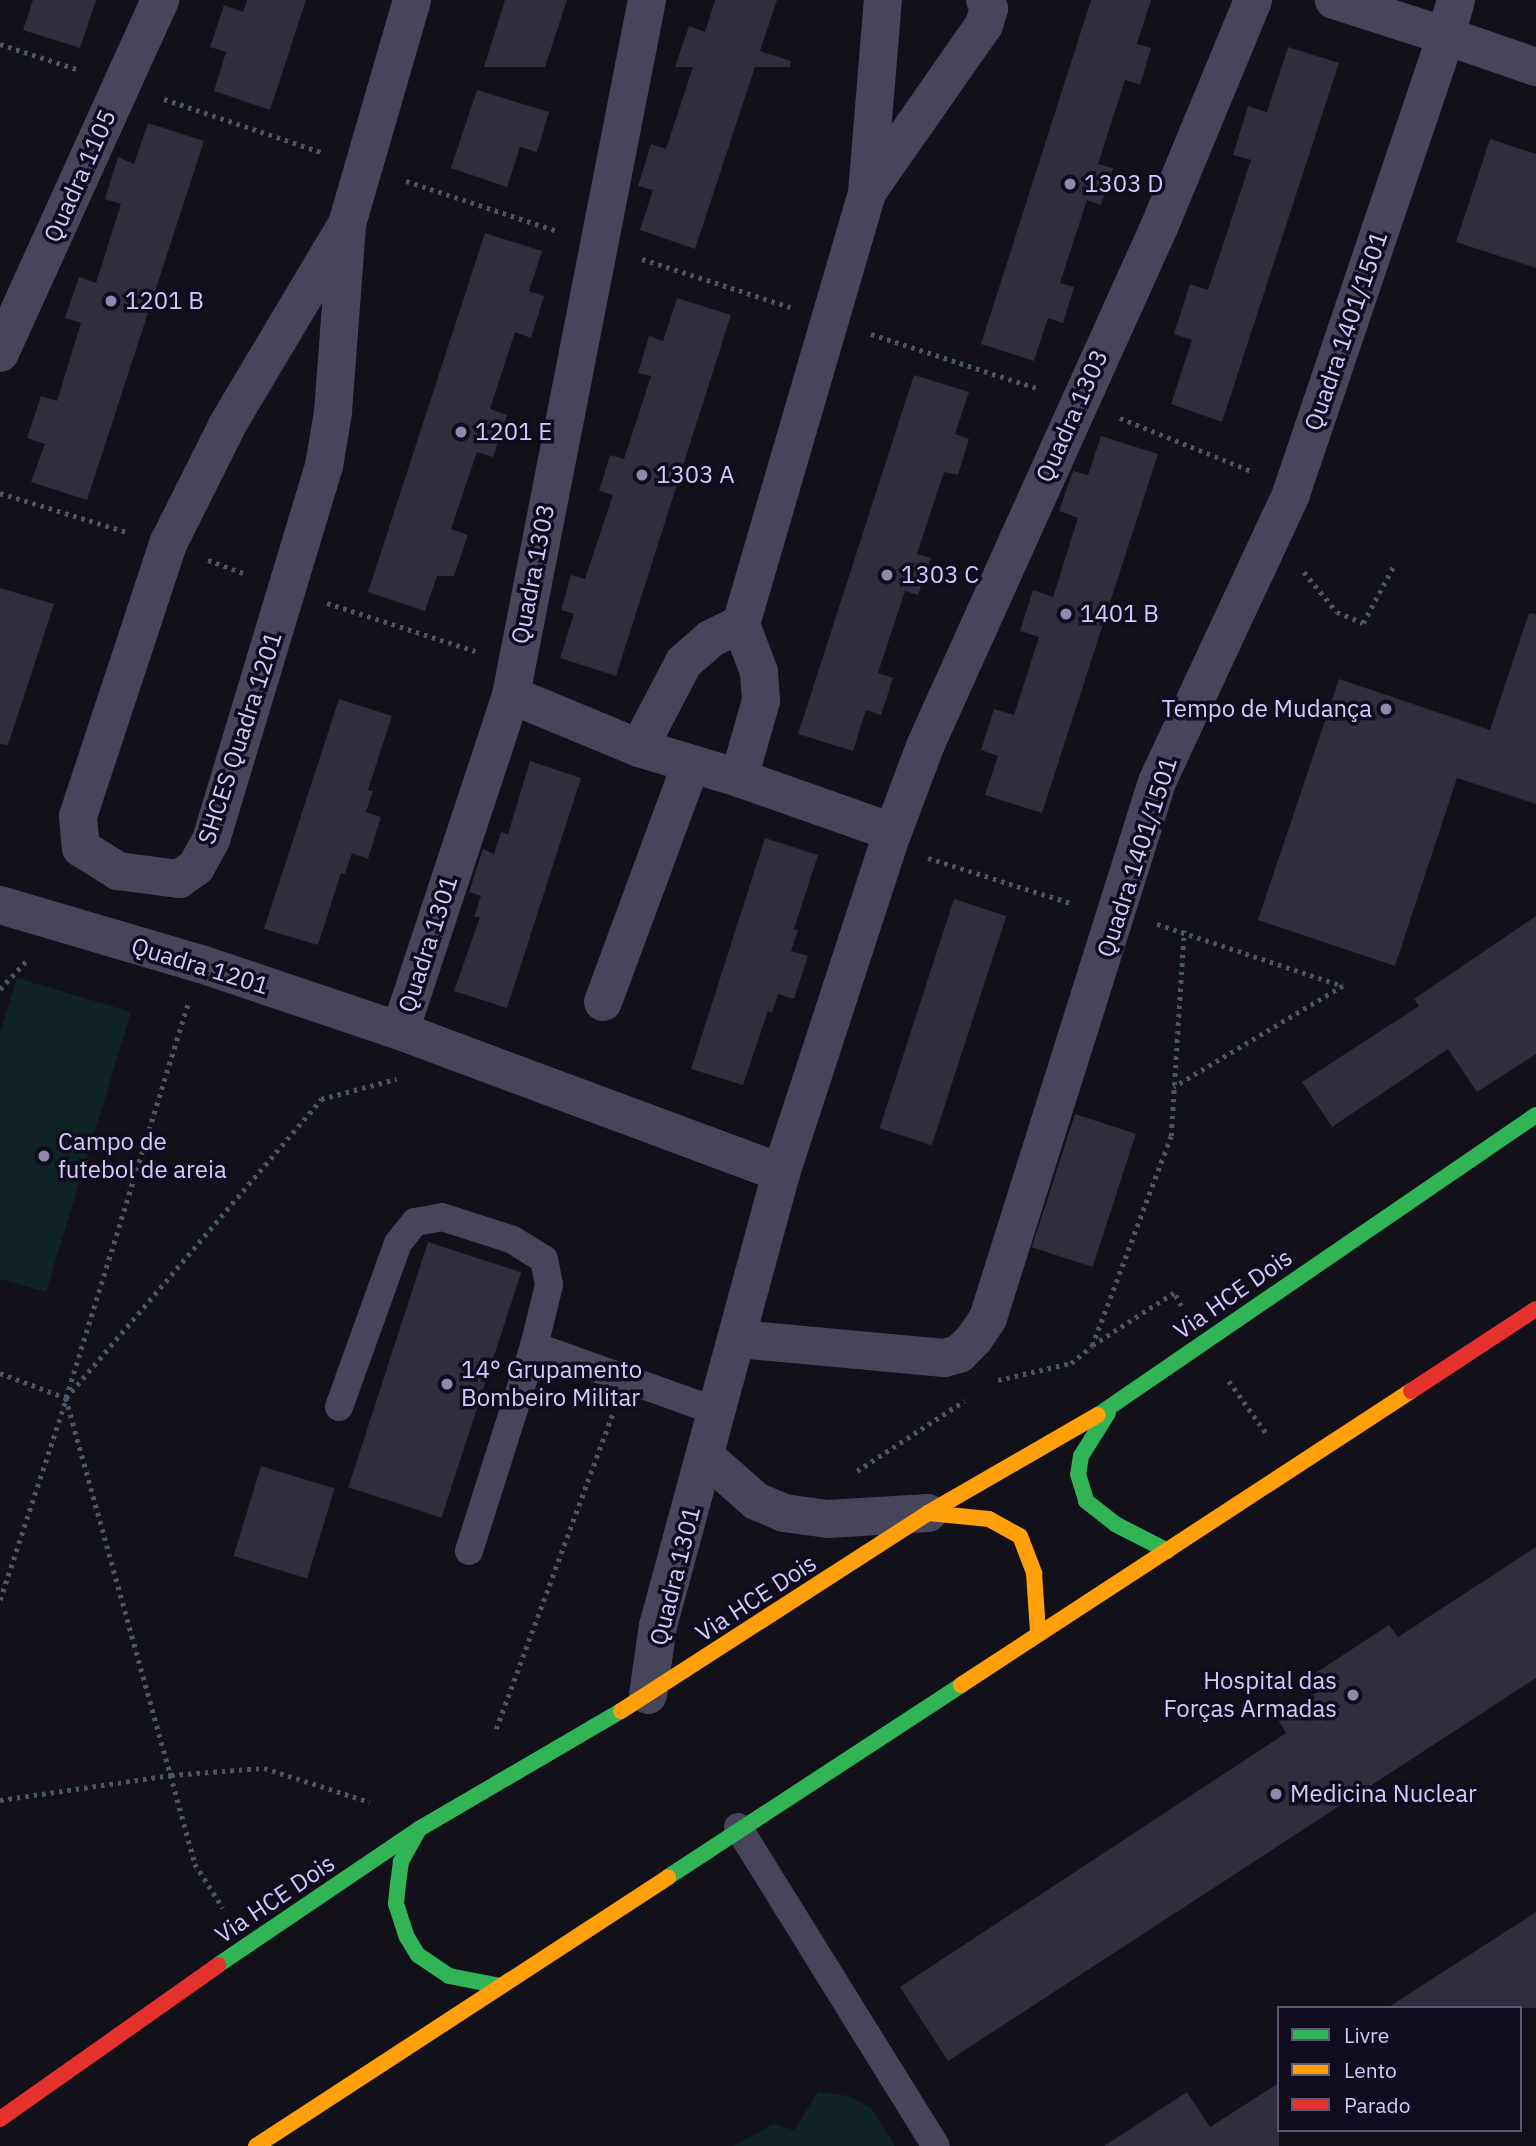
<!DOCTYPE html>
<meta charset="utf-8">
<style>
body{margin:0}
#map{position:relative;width:1536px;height:2146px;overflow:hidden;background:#121019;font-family:"IBM Plex Sans",sans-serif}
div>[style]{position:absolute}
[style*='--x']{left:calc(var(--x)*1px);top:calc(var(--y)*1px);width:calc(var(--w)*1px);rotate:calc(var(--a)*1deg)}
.green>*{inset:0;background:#102324}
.building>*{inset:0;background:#302d3c;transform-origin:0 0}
.path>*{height:4.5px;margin-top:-2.25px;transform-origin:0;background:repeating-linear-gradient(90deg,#4a5764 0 3.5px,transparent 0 8.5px)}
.lane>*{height:28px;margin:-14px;padding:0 14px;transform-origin:14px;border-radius:14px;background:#47455a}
.street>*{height:38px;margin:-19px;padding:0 19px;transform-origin:19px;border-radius:19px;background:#47455a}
.fast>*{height:16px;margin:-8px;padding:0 8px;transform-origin:8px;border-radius:8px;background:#30b455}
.slow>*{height:16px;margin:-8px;padding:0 8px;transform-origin:8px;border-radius:8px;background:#ff9f0a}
.jam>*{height:16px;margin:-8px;padding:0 8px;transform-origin:8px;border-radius:8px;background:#e5322d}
.dots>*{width:19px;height:19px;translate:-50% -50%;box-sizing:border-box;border:4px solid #100c1d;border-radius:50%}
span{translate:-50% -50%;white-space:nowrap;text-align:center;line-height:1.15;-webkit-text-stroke:7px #100c1d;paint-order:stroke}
.street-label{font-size:24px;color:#d2cafd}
.poi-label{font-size:24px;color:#d2cafd}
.left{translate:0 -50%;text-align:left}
.right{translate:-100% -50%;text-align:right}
.legend{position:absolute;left:1277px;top:2006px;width:245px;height:126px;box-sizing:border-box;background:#100c1d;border:2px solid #5e5877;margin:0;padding:9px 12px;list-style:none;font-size:21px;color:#d2cafd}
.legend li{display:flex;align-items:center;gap:14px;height:35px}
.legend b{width:35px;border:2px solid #5e5877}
</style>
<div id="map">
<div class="green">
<i style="clip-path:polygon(17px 978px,131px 1012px,46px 1292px,0 1279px,0 1033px)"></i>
<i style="clip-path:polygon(818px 2092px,848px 2096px,872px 2109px,895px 2146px,734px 2146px,773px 2124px,794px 2130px)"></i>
</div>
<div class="building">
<i style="clip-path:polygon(33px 0,96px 0,80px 48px,23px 30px)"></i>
<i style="clip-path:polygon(247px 0,306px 0,270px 110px,214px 91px,226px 52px,210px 47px,224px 5px,243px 12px)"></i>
<i style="clip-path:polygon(505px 0,567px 0,545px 67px,484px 67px)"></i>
<i style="clip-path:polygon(715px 0,777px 0,760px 51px,791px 61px,790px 67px,755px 67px,695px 249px,640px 230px,653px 190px,638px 186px,651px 144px,666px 149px,693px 67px,675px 67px,689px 26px,705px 32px)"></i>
<i style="clip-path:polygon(1091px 0,1151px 0,1137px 44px,1151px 48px,1140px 85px,1125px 80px,1098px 164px,1113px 168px,1101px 205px,1087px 200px,1060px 283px,1074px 287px,1063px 323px,1048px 318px,1034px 361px,981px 344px)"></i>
<i style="clip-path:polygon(1288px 47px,1339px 63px,1222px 422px,1171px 404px,1192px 340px,1174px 334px,1190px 284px,1208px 290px,1251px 160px,1233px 155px,1248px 106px,1267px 112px)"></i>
<i style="clip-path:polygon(477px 90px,549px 112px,537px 152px,520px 147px,507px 187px,451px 168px)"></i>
<i style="clip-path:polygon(148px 123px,204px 141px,87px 500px,31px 482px,45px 444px,27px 438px,41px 396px,57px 401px,81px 323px,65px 318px,79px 277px,96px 283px,121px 204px,105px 199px,118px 157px,134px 164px)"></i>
<i style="clip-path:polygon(1490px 139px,1536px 154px,1536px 268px,1456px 242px)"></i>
<i style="clip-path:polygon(485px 233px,542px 251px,529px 291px,544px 296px,531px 338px,515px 332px,490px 409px,507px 415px,493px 457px,477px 452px,451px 529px,468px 535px,454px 576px,437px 576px,425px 611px,368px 592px)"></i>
<i style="clip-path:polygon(677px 298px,731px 315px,616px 676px,560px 658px,574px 614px,561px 610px,571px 575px,585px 579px,613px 495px,599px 491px,610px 455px,624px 459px,651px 376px,638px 373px,649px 336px,663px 341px)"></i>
<i style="clip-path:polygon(914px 375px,969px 392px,955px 434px,969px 439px,958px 475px,944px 472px,917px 554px,931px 558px,918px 595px,905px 591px,878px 673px,893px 678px,881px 715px,866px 710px,853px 751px,798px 734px)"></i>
<i style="clip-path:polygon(1101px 436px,1158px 454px,1042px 813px,985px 795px,998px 756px,981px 750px,994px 709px,1014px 715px,1039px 637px,1020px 631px,1033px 590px,1053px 597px,1078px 518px,1059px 511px,1073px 471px,1088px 475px)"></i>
<i style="clip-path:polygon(0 588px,54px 604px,8px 745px,0 744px)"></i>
<i style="clip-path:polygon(1529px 613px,1536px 614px,1536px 804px,1457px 778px,1395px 966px,1258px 920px,1339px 679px,1490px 730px)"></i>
<i style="clip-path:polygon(339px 699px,392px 716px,368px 790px,373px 791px,366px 812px,381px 817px,368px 859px,352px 853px,345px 874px,341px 873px,318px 945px,264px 929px)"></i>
<i style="clip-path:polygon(530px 761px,581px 778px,507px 1008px,454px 991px,480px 917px,474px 917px,481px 896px,469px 892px,483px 849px,494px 854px,501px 832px,508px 834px)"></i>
<i style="clip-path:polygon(765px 838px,818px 855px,794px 929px,798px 930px,791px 951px,808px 956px,794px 999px,778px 994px,772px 1013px,768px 1011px,743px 1085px,691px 1069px)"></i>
<i style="left:954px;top:899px;width:55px;height:241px;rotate:18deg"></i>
<i style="clip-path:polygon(1536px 916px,1536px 1054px,1477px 1092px,1448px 1049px,1332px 1127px,1302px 1082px,1419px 1006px,1414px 999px)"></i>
<i style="left:1075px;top:1114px;width:64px;height:140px;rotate:18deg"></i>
<i style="left:428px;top:1242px;width:98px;height:258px;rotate:18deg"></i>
<i style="left:261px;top:1466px;width:77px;height:94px;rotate:17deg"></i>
<i style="clip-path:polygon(1536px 1547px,1536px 1678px,948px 2061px,900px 1987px,1286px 1733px,1277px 1718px,1320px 1690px,1311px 1676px,1389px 1625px,1398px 1637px)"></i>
<i style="clip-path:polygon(1536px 1912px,1536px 2008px,1387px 2008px)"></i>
<i style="clip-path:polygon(1279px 2083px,1279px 2146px,1104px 2146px,1187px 2092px,1210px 2127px)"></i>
</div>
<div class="path">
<i style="--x:0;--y:44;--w:83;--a:18.2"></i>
<i style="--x:164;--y:99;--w:166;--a:18.7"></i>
<i style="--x:406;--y:181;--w:159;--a:18.3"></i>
<i style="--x:642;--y:259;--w:156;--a:18"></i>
<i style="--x:871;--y:334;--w:177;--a:18.1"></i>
<i style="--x:1120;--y:418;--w:141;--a:22"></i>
<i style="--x:0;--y:493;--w:133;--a:17.1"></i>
<i style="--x:208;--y:560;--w:40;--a:20.2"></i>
<i style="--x:1304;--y:572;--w:52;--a:50.5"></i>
<i style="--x:1337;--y:612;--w:28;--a:23"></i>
<i style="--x:1363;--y:623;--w:64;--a:-61.8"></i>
<i style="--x:327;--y:603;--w:156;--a:18"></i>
<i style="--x:928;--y:858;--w:153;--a:17.5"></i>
<i style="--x:1157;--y:924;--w:196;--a:18.4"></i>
<i style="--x:1343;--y:986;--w:197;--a:149.1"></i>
<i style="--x:0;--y:989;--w:41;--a:-47"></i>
<i style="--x:188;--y:1005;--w:412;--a:107.2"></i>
<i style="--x:66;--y:1398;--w:484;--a:74.5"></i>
<i style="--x:195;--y:1864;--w:52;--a:57.5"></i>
<i style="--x:1181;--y:1306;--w:15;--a:-118"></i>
<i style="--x:1174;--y:1293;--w:98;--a:147.1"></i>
<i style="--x:1092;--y:1346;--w:224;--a:-69.4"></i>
<i style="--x:1171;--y:1136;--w:206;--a:-86.4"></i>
<i style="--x:0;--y:1373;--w:71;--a:20.7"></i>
<i style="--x:66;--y:1398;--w:393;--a:-49.5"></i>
<i style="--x:321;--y:1099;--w:78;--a:-14.9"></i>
<i style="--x:998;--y:1380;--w:75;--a:-13.1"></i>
<i style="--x:1071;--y:1363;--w:27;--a:-39"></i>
<i style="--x:1229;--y:1381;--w:65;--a:54.4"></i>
<i style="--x:857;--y:1471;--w:128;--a:-33.2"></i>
<i style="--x:0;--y:1600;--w:212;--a:-71.8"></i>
<i style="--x:496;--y:1729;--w:335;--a:-69.7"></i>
<i style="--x:0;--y:1800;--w:173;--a:-8.3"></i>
<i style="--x:171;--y:1775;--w:93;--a:-4.3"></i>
<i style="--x:264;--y:1768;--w:111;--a:17.8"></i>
</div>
<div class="lane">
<i style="--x:534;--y:1346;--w:195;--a:19.7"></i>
<i style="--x:339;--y:1407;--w:174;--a:-70.2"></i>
<i style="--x:398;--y:1243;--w:27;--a:-51"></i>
<i style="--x:415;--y:1222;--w:27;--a:-10"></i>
<i style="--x:442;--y:1217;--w:75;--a:17.9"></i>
<i style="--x:513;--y:1240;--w:36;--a:32"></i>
<i style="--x:544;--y:1259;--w:26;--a:79"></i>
<i style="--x:549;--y:1285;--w:63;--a:103.8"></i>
<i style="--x:534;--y:1346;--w:215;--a:107.6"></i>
<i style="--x:738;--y:1827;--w:375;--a:58.2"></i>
</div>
<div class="street">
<i style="--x:1456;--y:0;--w:37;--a:106"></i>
<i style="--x:1446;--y:36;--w:95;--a:19"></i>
<i style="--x:868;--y:191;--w:203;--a:-55.1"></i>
<i style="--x:984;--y:25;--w:17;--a:-73"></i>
<i style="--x:989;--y:9;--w:10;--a:-114"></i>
<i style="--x:347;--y:224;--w:233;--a:120.8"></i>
<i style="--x:228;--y:424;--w:134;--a:116.6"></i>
<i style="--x:168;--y:544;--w:287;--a:108.3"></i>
<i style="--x:78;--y:816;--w:32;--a:85"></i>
<i style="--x:81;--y:848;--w:44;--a:31.9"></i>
<i style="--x:118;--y:871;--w:62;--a:7.5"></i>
<i style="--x:179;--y:879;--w:21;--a:-35"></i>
<i style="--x:196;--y:867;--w:31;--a:-61"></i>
<i style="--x:211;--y:840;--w:391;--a:-73.2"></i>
<i style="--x:324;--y:466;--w:55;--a:-80.5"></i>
<i style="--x:333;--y:412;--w:189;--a:-85.7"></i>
<i style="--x:347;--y:224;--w:233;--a:-73.8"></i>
<i style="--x:0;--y:353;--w:388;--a:-65.6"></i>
<i style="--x:511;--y:695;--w:139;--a:22.5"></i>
<i style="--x:639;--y:748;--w:104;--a:16.7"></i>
<i style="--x:739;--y:778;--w:162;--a:19.4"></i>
<i style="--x:639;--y:748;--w:97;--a:-62.4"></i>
<i style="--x:684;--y:662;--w:35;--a:-41"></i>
<i style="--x:710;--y:639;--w:34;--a:-26"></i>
<i style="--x:739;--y:778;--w:80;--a:-74.1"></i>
<i style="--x:761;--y:701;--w:29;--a:-94"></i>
<i style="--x:759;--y:672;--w:51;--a:-110.6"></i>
<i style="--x:741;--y:624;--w:449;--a:-73.7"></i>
<i style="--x:867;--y:193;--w:194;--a:-85.3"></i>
<i style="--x:0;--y:905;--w:209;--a:16.4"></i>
<i style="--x:201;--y:964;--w:210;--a:18.6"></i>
<i style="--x:400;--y:1031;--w:407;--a:20.4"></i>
<i style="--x:603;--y:1002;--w:251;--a:-69.7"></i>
<i style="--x:400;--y:1031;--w:354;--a:-71.7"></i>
<i style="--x:511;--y:695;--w:708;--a:-78.93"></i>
<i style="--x:739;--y:1339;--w:206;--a:5.3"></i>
<i style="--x:944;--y:1358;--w:16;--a:-15"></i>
<i style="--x:959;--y:1354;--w:21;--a:-45"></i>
<i style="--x:974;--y:1339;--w:25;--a:-56"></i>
<i style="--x:988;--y:1318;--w:562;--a:-72.5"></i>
<i style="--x:1157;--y:782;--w:318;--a:-65"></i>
<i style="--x:1291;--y:494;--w:484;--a:-71.3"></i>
<i style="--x:1446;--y:36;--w:118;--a:-162.2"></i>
<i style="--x:706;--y:1457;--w:67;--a:41.3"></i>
<i style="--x:756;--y:1501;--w:30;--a:23"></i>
<i style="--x:784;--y:1513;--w:44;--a:7.8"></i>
<i style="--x:828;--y:1519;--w:100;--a:-3.4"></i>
<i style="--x:648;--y:1695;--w:70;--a:-81.8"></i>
<i style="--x:658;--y:1626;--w:469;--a:-74.8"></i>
<i style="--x:781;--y:1173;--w:345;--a:-71.9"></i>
<i style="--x:888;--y:845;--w:108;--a:-69.4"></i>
<i style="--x:926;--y:744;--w:569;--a:-65.73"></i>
<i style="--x:1160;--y:225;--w:243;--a:-67.5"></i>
</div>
<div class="fast">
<i style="--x:1108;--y:1413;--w:51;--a:122.1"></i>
<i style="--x:1081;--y:1456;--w:18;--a:99"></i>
<i style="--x:1078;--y:1474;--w:28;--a:73"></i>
<i style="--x:1086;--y:1501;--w:37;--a:38"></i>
<i style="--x:1115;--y:1524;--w:59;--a:27"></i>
<i style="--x:1098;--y:1415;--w:531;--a:-34.41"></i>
<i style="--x:419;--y:1829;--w:38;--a:119"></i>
<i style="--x:401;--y:1862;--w:22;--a:98"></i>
<i style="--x:398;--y:1884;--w:20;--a:96"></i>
<i style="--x:396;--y:1904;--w:35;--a:72"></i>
<i style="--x:407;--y:1937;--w:21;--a:59"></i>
<i style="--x:418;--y:1955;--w:37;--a:34"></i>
<i style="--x:449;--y:1976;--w:53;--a:10.9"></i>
<i style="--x:668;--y:1877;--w:350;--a:-33.2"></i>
<i style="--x:218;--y:1965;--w:243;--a:-34.1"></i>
<i style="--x:419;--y:1829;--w:234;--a:-30.3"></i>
</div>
<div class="slow">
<i style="--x:928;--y:1513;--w:61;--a:5.6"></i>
<i style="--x:989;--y:1519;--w:35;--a:29"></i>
<i style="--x:1020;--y:1536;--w:40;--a:69"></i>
<i style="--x:1034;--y:1573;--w:59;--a:86.1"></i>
<i style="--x:961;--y:1685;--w:538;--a:-33.16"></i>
<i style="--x:621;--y:1711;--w:365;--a:-32.8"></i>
<i style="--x:928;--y:1513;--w:196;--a:-30"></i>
<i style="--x:256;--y:2146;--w:492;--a:-33.1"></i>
</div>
<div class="jam">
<i style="--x:1411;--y:1391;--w:149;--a:-33.3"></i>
<i style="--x:0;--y:2119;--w:267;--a:-35.2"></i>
</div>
<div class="dots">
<i style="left:1070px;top:184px;background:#8f89ad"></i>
<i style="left:111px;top:301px;background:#8f89ad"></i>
<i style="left:461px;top:432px;background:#8f89ad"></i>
<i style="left:642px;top:475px;background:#8f89ad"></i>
<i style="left:887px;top:575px;background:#8f89ad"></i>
<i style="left:1066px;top:614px;background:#8f89ad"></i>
<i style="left:1386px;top:709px;background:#8f89ad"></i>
<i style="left:44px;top:1156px;background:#8f89ad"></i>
<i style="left:447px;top:1384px;background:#8f89ad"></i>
<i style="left:1353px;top:1695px;background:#8f89ad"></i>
<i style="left:1276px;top:1794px;background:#8f89ad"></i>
</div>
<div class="street-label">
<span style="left:80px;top:176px;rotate:-66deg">Quadra 1105</span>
<span style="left:1346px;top:331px;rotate:-71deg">Quadra 1401/1501</span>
<span style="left:1072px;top:416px;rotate:-66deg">Quadra 1303</span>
<span style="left:533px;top:574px;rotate:-79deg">Quadra 1303</span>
<span style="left:240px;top:738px;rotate:-72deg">SHCES Quadra 1201</span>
<span style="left:1137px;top:857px;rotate:-72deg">Quadra 1401/1501</span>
<span style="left:428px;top:944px;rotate:-72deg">Quadra 1301</span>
<span style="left:200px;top:966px;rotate:17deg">Quadra 1201</span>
<span style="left:1233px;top:1294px;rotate:-35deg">Via HCE Dois</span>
<span style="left:675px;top:1576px;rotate:-76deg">Quadra 1301</span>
<span style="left:756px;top:1598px;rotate:-33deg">Via HCE Dois</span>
<span style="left:275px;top:1899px;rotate:-34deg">Via HCE Dois</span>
</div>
<div class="poi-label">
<span class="left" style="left:1084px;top:184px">1303 D</span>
<span class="left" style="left:125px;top:301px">1201 B</span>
<span class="left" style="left:475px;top:432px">1201 E</span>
<span class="left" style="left:656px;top:475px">1303 A</span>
<span class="left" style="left:901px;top:575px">1303 C</span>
<span class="left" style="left:1080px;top:614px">1401 B</span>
<span class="right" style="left:1372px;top:709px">Tempo de Mudança</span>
<span class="left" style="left:58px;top:1156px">Campo de<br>futebol de areia</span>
<span class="left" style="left:461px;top:1384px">14° Grupamento<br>Bombeiro Militar</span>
<span class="right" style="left:1337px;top:1695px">Hospital das<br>Forças Armadas</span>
<span class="left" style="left:1290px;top:1794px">Medicina Nuclear</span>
</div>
<ul class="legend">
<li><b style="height:9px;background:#30b455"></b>Livre</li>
<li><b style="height:9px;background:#ff9f0a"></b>Lento</li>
<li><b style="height:9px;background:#e5322d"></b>Parado</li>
</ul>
</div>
